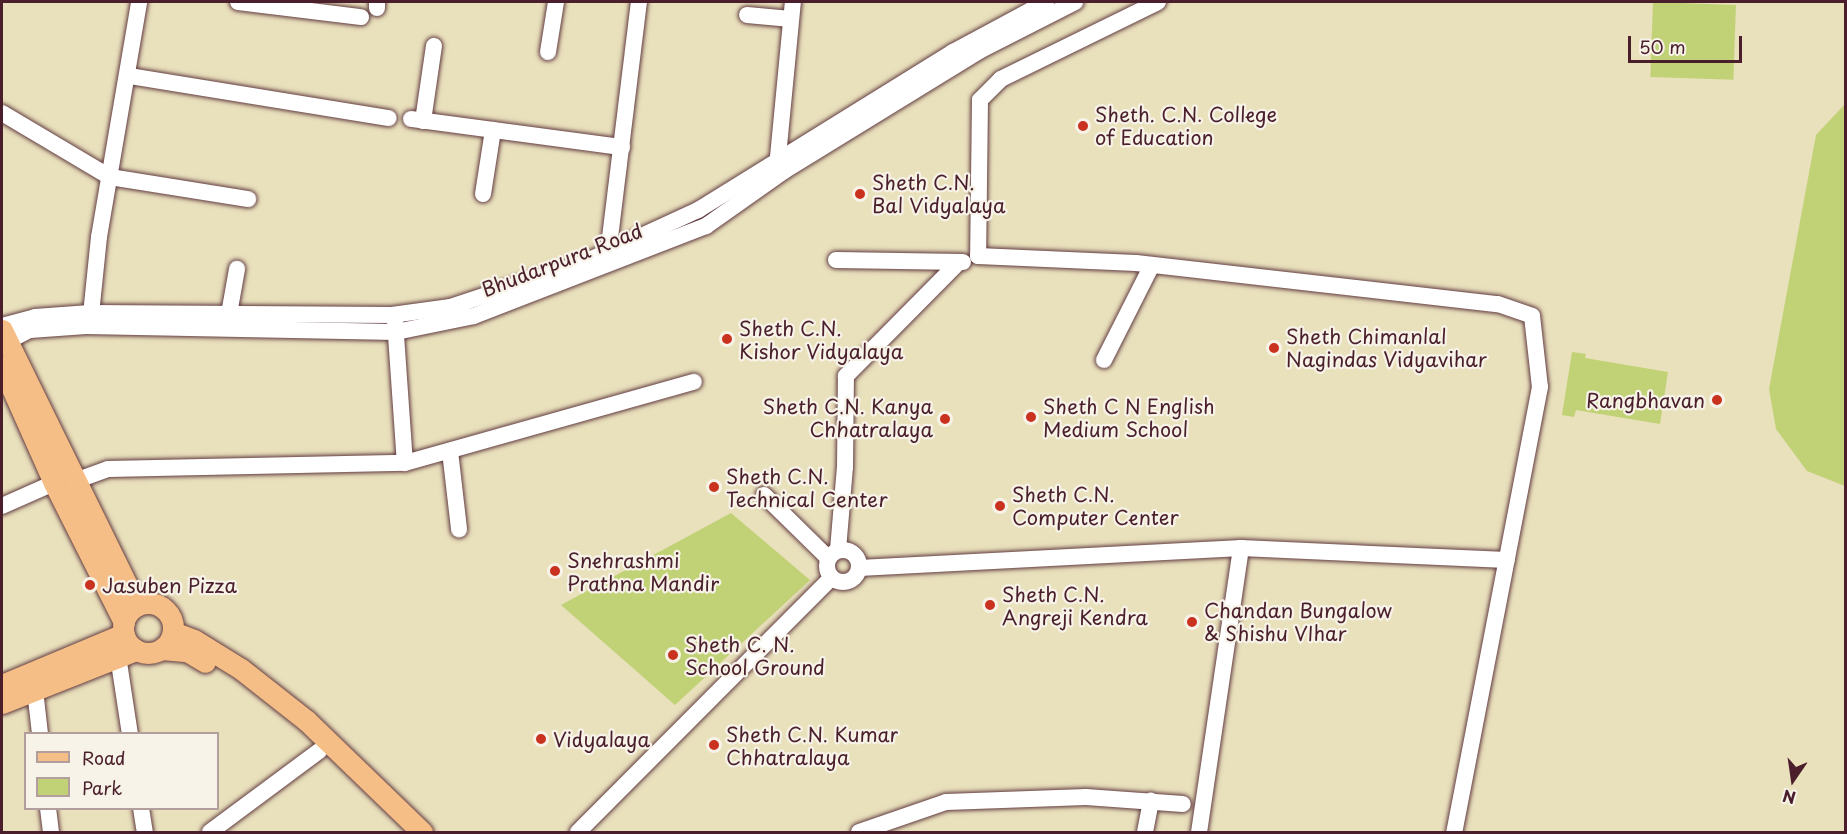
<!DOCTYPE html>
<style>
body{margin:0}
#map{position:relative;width:1847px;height:834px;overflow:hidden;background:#e9e0bc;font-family:"Playpen Sans",sans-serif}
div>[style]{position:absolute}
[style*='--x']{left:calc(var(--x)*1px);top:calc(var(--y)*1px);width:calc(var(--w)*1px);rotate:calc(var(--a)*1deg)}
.green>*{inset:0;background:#c0d275;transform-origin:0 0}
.roads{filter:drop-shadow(0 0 2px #623c41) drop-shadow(0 0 2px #623c41)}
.minor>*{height:16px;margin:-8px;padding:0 8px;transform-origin:8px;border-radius:8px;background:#fff}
.minor>.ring{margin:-8px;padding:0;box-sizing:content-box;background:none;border:16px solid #fff;border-radius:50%}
.major>*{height:21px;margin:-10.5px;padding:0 10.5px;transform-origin:10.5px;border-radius:10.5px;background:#f6be87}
.major>.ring{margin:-10.5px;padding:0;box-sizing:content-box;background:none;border:21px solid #f6be87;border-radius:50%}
.dots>*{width:16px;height:16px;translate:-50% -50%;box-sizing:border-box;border:3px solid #f7f3e8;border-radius:50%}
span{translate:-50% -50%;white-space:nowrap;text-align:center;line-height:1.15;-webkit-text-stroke:4.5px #f7f3e8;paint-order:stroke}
.poi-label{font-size:20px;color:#4a1f2b}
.left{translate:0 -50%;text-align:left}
.right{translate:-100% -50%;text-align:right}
.street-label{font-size:20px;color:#4a1f2b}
.frame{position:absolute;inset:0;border:3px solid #4a1f2b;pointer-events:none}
.legend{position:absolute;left:24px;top:732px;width:195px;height:78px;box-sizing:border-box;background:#f7f3e8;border:2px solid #b29e9c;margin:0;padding:8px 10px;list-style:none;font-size:18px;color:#4a1f2b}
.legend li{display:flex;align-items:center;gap:12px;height:30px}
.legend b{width:30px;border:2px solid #b29e9c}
.north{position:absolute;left:1763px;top:750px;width:60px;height:60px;-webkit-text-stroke:4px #f7f3e8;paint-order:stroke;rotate:193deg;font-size:16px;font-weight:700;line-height:24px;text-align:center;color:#4a1f2b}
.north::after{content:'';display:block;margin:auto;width:21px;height:27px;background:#4a1f2b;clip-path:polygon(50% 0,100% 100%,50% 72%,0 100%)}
.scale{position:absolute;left:1628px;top:36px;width:114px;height:27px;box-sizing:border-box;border:3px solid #4a1f2b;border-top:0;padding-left:8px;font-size:18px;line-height:21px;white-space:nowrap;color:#4a1f2b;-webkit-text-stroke:4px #f7f3e8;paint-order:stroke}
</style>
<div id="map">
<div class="green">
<i style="left:1653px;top:2px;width:83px;height:75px;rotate:2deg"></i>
<i style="clip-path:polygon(1845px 104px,1845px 486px,1807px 471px,1776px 429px,1769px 389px,1816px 135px)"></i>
<i style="clip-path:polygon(1572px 352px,1586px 354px,1585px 358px,1668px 372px,1660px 424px,1576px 410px,1574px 417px,1562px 415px)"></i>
<i style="clip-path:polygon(731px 513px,810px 580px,675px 705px,561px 605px)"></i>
</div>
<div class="roads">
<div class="minor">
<i style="--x:238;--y:2;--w:124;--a:7"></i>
<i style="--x:1158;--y:2;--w:175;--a:153.9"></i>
<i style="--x:1001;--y:79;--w:30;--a:135"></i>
<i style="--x:980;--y:100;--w:156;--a:90.7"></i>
<i style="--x:978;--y:256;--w:158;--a:2.5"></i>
<i style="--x:1136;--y:263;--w:364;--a:6.5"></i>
<i style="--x:1498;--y:304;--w:36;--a:19"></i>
<i style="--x:1532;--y:316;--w:71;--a:83.6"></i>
<i style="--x:1540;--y:387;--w:453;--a:100.9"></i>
<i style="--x:377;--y:8;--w:6;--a:-90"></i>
<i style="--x:747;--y:15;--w:44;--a:5.2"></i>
<i style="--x:548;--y:52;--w:51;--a:-80.9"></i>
<i style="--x:129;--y:76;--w:263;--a:9.2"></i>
<i style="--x:2;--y:113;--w:126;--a:30.7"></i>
<i style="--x:110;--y:177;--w:140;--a:9.1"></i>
<i style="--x:411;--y:119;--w:213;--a:7.6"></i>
<i style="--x:423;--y:121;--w:76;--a:-81.7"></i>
<i style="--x:777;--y:167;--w:166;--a:-84.5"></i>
<i style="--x:483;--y:194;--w:65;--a:-81.1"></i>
<i style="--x:836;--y:260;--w:127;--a:0.9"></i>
<i style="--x:607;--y:262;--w:262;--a:-83"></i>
<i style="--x:229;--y:314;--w:46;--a:-79.9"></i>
<i style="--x:395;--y:321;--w:142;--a:86"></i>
<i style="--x:90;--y:324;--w:87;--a:-84.1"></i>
<i style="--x:99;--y:237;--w:238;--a:-80.3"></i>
<i style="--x:2;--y:326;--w:34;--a:-15"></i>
<i style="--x:35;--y:317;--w:55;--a:-4.2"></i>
<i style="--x:90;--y:313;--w:302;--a:0.4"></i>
<i style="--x:392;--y:315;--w:59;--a:-7.9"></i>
<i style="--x:450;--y:307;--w:140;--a:-18.3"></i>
<i style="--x:583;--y:263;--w:127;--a:-24.7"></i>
<i style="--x:698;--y:210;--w:300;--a:-31.8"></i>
<i style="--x:953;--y:52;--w:106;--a:-28.3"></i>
<i style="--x:2;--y:344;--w:31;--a:-27"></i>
<i style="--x:30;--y:330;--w:56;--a:-4.1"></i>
<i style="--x:86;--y:326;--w:310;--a:1.1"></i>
<i style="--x:396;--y:332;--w:80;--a:-11.6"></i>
<i style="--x:474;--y:316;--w:249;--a:-21.2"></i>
<i style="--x:706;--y:226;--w:95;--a:-35.2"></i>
<i style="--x:784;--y:171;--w:229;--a:-31.6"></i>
<i style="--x:979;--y:51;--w:108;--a:-27"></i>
<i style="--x:1104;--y:360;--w:106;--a:-63.2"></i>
<i style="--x:450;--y:451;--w:79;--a:83.4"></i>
<i style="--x:75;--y:481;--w:35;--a:-20"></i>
<i style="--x:108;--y:469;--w:297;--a:-1.2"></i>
<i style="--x:405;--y:463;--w:300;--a:-15.7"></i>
<i style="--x:764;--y:495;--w:90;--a:44.5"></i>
<i style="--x:2;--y:506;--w:57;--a:-23.9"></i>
<i style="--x:1241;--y:548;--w:266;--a:2.6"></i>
<i class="ring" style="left:827px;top:550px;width:16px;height:16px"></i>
<i style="--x:838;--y:550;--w:83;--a:-85.2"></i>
<i style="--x:845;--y:467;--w:91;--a:-89.4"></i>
<i style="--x:846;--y:376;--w:158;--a:-45.3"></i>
<i style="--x:859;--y:568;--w:383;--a:-3"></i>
<i style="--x:1241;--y:548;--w:287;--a:98.4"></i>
<i style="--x:118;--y:656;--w:79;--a:81.3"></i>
<i style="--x:35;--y:690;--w:44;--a:83.5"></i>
<i style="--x:48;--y:808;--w:24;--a:83"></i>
<i style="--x:141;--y:808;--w:24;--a:81"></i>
<i style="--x:210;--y:832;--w:136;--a:-36.6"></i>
<i style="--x:578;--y:832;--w:359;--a:-45.1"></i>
<i style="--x:859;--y:832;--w:92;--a:-19"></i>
<i style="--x:946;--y:802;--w:140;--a:-2"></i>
<i style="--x:1086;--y:797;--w:97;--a:4.1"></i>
<i style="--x:1145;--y:832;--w:32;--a:-79"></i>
</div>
<div class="major">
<i style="--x:2;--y:330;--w:307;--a:63.9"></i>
<i style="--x:2;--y:366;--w:128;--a:66"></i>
<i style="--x:54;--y:483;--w:156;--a:63.3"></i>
<i class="ring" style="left:123px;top:603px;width:29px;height:29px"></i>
<i style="--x:173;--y:632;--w:22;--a:21"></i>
<i style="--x:194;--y:640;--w:55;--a:31.7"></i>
<i style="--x:241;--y:669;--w:84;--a:38.2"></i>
<i style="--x:307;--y:721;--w:160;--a:44"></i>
<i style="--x:162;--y:649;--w:25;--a:5"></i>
<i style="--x:187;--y:651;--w:21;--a:31"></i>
<i style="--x:2;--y:685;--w:132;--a:-22.7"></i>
<i style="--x:2;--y:703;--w:144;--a:-21.6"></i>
</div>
</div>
<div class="dots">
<i style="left:1083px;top:126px;background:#c8321e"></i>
<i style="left:860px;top:194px;background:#c8321e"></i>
<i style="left:727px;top:339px;background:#c8321e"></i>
<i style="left:1274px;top:348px;background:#c8321e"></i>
<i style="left:1717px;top:400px;background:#c8321e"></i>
<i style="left:1031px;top:417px;background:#c8321e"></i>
<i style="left:945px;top:419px;background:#c8321e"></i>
<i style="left:714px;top:487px;background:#c8321e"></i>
<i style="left:1000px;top:506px;background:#c8321e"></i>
<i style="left:555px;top:571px;background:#c8321e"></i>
<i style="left:90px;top:585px;background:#c8321e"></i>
<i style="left:990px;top:605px;background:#c8321e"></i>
<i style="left:1192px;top:622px;background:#c8321e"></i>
<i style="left:673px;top:655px;background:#c8321e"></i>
<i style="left:541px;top:739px;background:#c8321e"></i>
<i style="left:714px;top:745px;background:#c8321e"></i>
</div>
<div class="poi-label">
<span class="left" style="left:1095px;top:126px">Sheth. C.N. College<br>of Education</span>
<span class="left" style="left:872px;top:194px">Sheth C.N.<br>Bal Vidyalaya</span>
<span class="left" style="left:739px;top:340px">Sheth C.N.<br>Kishor Vidyalaya</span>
<span class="left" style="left:1286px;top:348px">Sheth Chimanlal<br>Nagindas Vidyavihar</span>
<span class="right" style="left:1705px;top:400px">Rangbhavan</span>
<span class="left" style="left:1043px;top:418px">Sheth C N English<br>Medium School</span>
<span class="right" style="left:933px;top:418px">Sheth C.N. Kanya<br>Chhatralaya</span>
<span class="left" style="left:726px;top:488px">Sheth C.N.<br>Technical Center</span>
<span class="left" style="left:1012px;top:506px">Sheth C.N.<br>Computer Center</span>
<span class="left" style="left:567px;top:572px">Snehrashmi<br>Prathna Mandir</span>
<span class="left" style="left:102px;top:585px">Jasuben Pizza</span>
<span class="left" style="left:1002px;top:606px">Sheth C.N.<br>Angreji Kendra</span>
<span class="left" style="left:1204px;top:622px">Chandan Bungalow<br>&amp; Shishu VIhar</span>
<span class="left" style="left:685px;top:656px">Sheth C. N.<br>School Ground</span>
<span class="left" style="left:726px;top:746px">Sheth C.N. Kumar<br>Chhatralaya</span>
<span class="left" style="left:553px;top:739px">Vidyalaya</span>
</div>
<div class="street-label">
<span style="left:562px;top:260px;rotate:-21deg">Bhudarpura Road</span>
</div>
<div class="frame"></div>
<ul class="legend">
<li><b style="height:8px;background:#f6be87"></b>Road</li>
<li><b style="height:16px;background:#c0d275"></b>Park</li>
</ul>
<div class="north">N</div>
<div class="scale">50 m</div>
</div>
